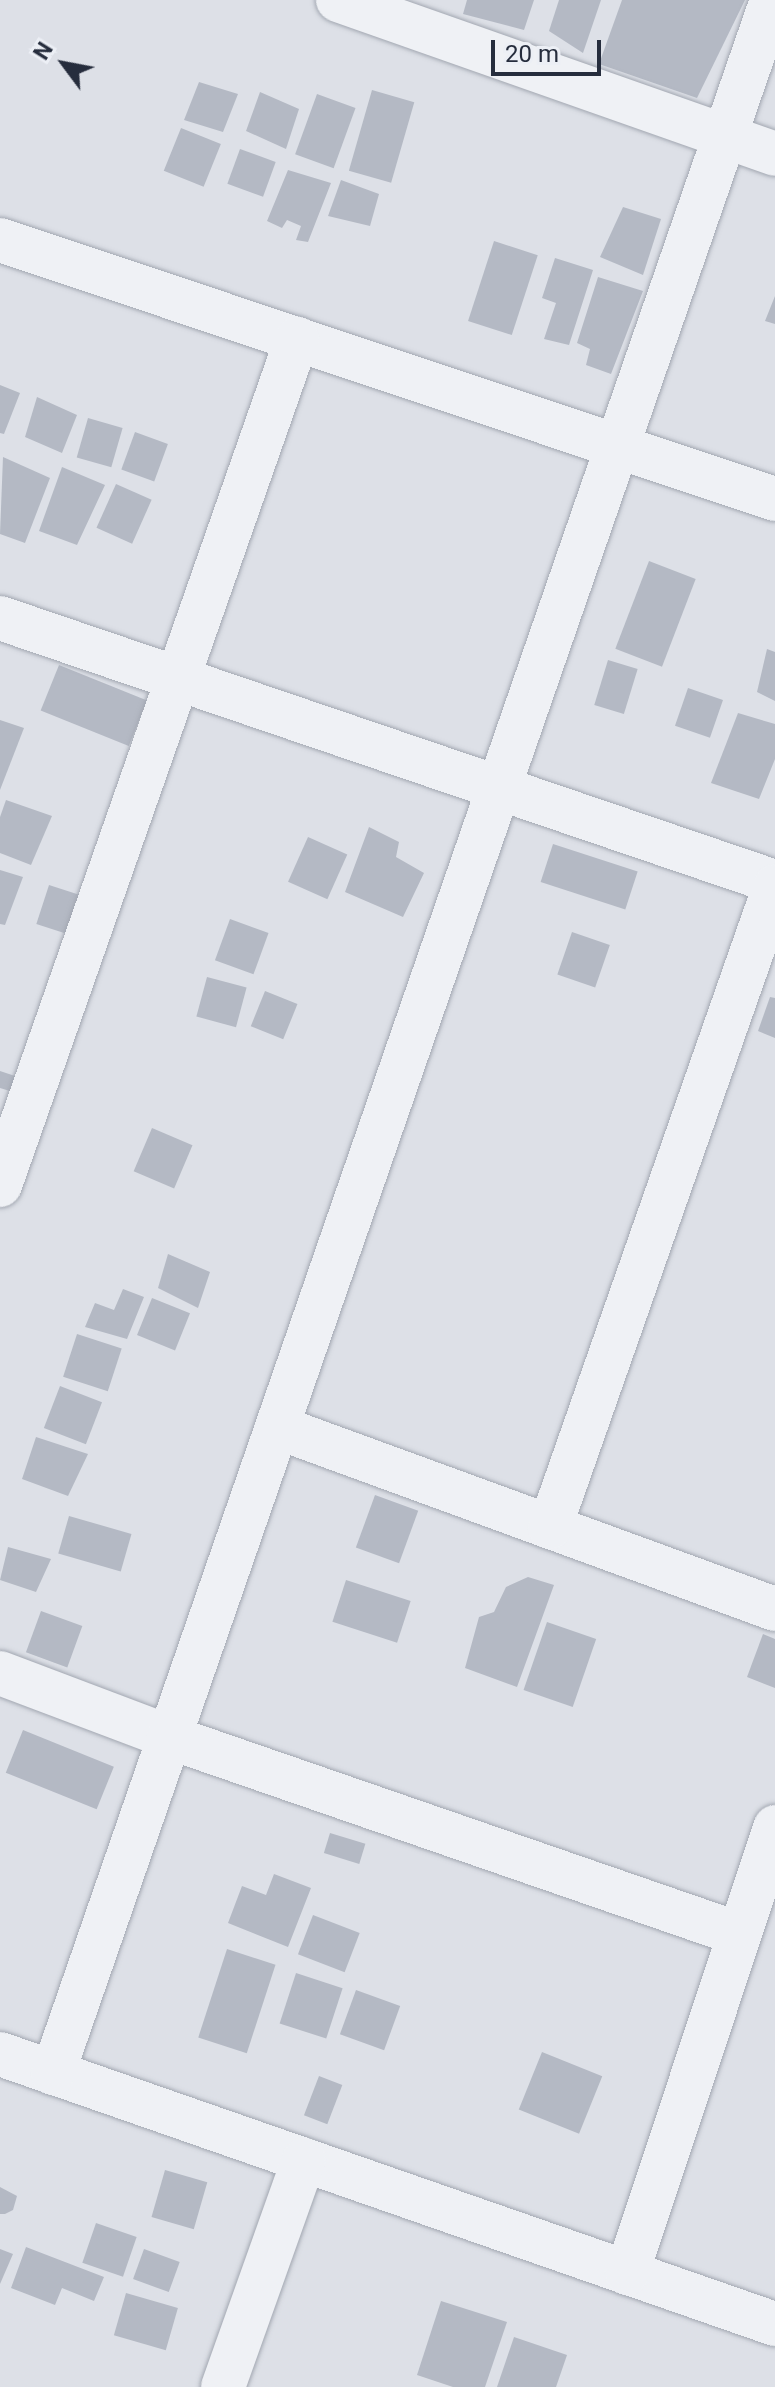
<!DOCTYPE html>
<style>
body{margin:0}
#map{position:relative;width:775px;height:2387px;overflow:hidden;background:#dde0e7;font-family:Roboto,sans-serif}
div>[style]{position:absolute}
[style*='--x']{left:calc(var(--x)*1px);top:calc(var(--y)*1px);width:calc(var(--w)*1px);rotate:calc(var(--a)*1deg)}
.building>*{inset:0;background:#b4b9c4;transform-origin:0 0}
.roads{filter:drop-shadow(0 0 2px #a2a7b1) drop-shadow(0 0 2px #a2a7b1)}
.minor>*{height:44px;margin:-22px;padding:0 22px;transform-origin:22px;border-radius:22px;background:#eff1f5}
span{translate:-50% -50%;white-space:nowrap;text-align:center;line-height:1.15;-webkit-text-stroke:6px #eceff5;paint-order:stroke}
.north{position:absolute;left:24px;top:24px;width:80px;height:80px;-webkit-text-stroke:6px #eceff5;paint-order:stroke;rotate:302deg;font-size:22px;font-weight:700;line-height:32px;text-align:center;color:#262d3d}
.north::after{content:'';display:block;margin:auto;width:28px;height:36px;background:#262d3d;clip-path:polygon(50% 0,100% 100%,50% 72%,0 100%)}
.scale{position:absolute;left:491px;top:40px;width:110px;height:36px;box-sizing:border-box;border:4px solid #262d3d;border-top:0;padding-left:10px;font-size:24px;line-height:28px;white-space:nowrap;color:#262d3d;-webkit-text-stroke:6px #eceff5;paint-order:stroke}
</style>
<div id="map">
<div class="building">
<i style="clip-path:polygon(467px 0,534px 0,524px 30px,463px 14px)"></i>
<i style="clip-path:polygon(559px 0,601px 0,583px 53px,549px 31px)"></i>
<i style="clip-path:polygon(622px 0,745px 0,697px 98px,599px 64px)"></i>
<i style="clip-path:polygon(199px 82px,238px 94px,223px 132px,184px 120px)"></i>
<i style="left:372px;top:90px;width:44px;height:84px;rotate:16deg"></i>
<i style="clip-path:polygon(260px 92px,299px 109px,286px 149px,246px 131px)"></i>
<i style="left:317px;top:94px;width:41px;height:64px;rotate:20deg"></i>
<i style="left:181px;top:128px;width:43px;height:46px;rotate:22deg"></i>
<i style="left:240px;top:149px;width:38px;height:37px;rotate:20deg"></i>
<i style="clip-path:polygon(288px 170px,331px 183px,308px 242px,296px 240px,301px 226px,287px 220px,282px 228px,267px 221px)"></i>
<i style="clip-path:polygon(341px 180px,379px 194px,370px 226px,328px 216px)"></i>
<i style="clip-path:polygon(623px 207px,661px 219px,643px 275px,600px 257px)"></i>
<i style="left:494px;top:241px;width:46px;height:84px;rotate:18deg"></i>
<i style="clip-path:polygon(555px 258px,593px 270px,569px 345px,544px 339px,556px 303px,542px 298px)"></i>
<i style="clip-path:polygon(598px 277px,643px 291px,611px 374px,586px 365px,590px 349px,577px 343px)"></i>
<i style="clip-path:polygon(775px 296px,775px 324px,765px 321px)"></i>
<i style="clip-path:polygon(0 385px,20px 393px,4px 434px,0 433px)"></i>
<i style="clip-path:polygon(37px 397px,77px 415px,62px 453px,25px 437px)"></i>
<i style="left:88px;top:418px;width:36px;height:41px;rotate:16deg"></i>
<i style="left:135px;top:432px;width:35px;height:40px;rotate:20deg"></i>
<i style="clip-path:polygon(3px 457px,50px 478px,25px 543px,0 534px)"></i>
<i style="clip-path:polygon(62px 467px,105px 485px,77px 545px,39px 531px)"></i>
<i style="left:116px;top:484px;width:39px;height:48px;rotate:24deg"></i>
<i style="left:649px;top:561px;width:50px;height:94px;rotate:21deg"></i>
<i style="clip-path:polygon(767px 649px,775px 652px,775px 701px,757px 692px)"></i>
<i style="left:608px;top:660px;width:31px;height:47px;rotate:17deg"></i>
<i style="left:59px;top:665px;width:95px;height:49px;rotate:22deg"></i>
<i style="left:688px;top:688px;width:37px;height:40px;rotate:19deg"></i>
<i style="clip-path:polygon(738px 713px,775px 724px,775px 759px,759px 799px,711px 783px)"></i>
<i style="clip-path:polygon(0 720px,24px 728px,0 790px)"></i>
<i style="clip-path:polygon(6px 800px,52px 816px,31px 865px,0 853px,0 817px)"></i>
<i style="clip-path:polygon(369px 827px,399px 842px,396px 857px,424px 873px,403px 917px,345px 892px)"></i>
<i style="left:308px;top:837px;width:43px;height:49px;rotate:24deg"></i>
<i style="left:553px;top:844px;width:89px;height:40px;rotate:18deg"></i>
<i style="clip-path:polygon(0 870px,23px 877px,5px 925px,0 924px)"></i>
<i style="left:49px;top:885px;width:39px;height:41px;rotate:18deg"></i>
<i style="left:230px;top:919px;width:41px;height:44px;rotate:20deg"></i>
<i style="left:572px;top:932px;width:40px;height:45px;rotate:19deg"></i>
<i style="left:207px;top:977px;width:41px;height:41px;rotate:15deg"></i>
<i style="left:265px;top:991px;width:35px;height:38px;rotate:22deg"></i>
<i style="clip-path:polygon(770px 997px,775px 998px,775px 1038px,758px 1031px)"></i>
<i style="clip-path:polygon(0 1071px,18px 1077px,13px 1092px,0 1088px)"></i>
<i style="left:152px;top:1128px;width:44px;height:47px;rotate:23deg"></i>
<i style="clip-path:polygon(168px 1254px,210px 1272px,198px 1308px,158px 1288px)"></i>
<i style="clip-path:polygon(123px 1289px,144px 1297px,127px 1339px,85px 1327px,95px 1303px,114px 1310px)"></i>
<i style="left:152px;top:1298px;width:41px;height:40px;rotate:22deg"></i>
<i style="left:77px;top:1334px;width:47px;height:45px;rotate:18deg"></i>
<i style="left:60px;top:1386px;width:45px;height:45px;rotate:21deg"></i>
<i style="clip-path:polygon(36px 1437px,88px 1454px,68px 1496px,22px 1479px)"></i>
<i style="left:375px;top:1495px;width:46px;height:56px;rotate:20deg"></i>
<i style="left:69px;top:1516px;width:65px;height:39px;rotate:16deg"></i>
<i style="clip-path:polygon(8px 1547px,51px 1559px,36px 1592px,0 1580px)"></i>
<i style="clip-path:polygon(528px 1577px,554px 1585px,517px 1687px,465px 1668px,479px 1617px,494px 1612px,506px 1587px)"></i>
<i style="left:346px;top:1580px;width:68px;height:44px;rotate:18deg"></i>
<i style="left:41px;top:1611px;width:44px;height:44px;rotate:20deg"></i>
<i style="left:547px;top:1622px;width:52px;height:72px;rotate:19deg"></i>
<i style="clip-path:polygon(763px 1634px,775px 1639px,775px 1688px,747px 1677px)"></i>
<i style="left:23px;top:1730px;width:98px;height:46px;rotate:22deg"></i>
<i style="left:330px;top:1833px;width:37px;height:21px;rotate:17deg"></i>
<i style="clip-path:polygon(274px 1874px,311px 1888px,288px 1947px,228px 1923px,242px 1886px,266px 1895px)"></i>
<i style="left:313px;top:1915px;width:50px;height:42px;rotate:21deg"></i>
<i style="left:227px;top:1949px;width:51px;height:93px;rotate:18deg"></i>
<i style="left:296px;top:1973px;width:49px;height:53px;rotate:18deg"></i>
<i style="left:356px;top:1990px;width:47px;height:47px;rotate:20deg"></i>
<i style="left:542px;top:2052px;width:65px;height:62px;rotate:22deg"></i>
<i style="left:319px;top:2076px;width:25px;height:42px;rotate:21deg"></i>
<i style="left:165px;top:2170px;width:44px;height:49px;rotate:16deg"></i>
<i style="clip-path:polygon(0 2187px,17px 2196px,13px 2210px,5px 2214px,0 2214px)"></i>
<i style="left:96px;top:2223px;width:43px;height:42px;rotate:19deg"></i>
<i style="clip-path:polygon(26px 2247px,104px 2277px,94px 2301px,62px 2288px,55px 2305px,11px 2288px)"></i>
<i style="clip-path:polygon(0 2249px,13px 2254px,0 2284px)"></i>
<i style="left:144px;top:2249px;width:38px;height:32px;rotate:20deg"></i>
<i style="left:126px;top:2293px;width:54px;height:44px;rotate:16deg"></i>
<i style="clip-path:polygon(441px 2301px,507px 2322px,485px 2387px,453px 2387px,417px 2375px)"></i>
<i style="clip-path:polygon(514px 2337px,567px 2355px,556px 2387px,497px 2387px)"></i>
</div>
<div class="roads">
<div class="minor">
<i style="--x:338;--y:0;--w:463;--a:19.4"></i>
<i style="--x:0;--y:240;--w:817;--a:18.48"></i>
<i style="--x:0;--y:618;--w:819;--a:18.81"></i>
<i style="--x:0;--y:1185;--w:897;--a:-70.66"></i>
<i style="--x:277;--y:1427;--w:530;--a:20.08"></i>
<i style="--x:550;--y:1527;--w:679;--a:-70.66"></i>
<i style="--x:0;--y:1673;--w:181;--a:20.7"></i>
<i style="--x:169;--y:1737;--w:600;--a:19.07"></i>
<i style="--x:0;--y:2054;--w:821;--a:19.21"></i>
<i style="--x:53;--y:2073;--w:2194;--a:-70.87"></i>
<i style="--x:627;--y:2273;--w:470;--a:-71.6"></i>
<i style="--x:223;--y:2387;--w:241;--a:-70.4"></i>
</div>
</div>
<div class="north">N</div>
<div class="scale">20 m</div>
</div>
